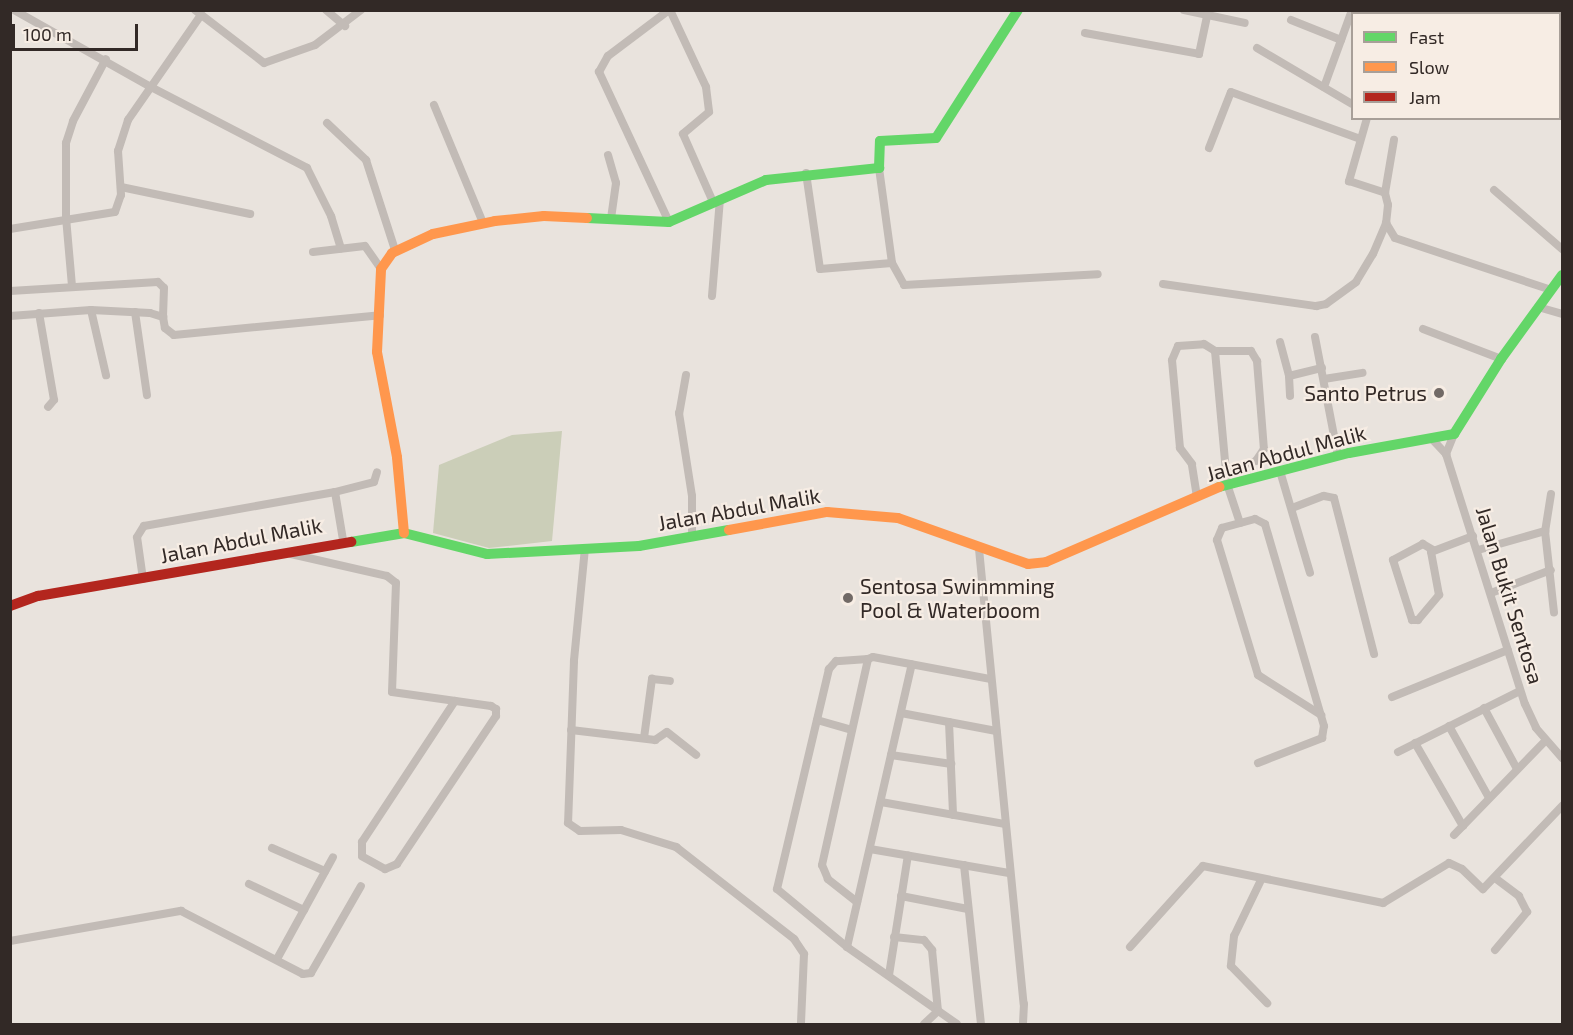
<!DOCTYPE html>
<style>
body{margin:0}
#map{position:relative;width:1573px;height:1035px;overflow:hidden;background:#e9e3dd;font-family:"Exo 2",sans-serif}
div>[style]{position:absolute}
[style*='--x']{left:calc(var(--x)*1px);top:calc(var(--y)*1px);width:calc(var(--w)*1px);rotate:calc(var(--a)*1deg)}
.green>*{inset:0;background:#cbceb8}
.street>*{height:8px;margin:-4px;padding:0 4px;transform-origin:4px;border-radius:4px;background:#c2bbb6}
.fast>*{height:10px;margin:-5px;padding:0 5px;transform-origin:5px;border-radius:5px;background:#63d668}
.slow>*{height:10px;margin:-5px;padding:0 5px;transform-origin:5px;border-radius:5px;background:#ff974d}
.jam>*{height:10px;margin:-5px;padding:0 5px;transform-origin:5px;border-radius:5px;background:#b3261e}
.dots>*{width:16px;height:16px;translate:-50% -50%;box-sizing:border-box;border:3px solid #f7ede4;border-radius:50%}
span{translate:-50% -50%;white-space:nowrap;text-align:center;line-height:1.15;-webkit-text-stroke:4.5px #f7ede4;paint-order:stroke}
.poi-label{font-size:21px;color:#322926}
.right{translate:-100% -50%;text-align:right}
.left{translate:0 -50%;text-align:left}
.street-label{font-size:21px;color:#322926}
.frame{position:absolute;inset:0;border:12px solid #322926;pointer-events:none}
.legend{position:absolute;left:1351px;top:12px;width:210px;height:108px;box-sizing:border-box;background:#f7ede4;border:2px solid #a89f98;margin:0;padding:8px 10px;list-style:none;font-size:18px;color:#322926}
.legend li{display:flex;align-items:center;gap:12px;height:30px}
.legend b{width:30px;border:2px solid #a89f98}
.scale{position:absolute;left:12px;top:24px;width:126px;height:27px;box-sizing:border-box;border:3px solid #322926;border-top:0;padding-left:8px;font-size:18px;line-height:21px;white-space:nowrap;color:#322926;-webkit-text-stroke:4px #f7ede4;paint-order:stroke}
</style>
<div id="map">
<div class="green">
<i style="clip-path:polygon(562px 431px,552px 541px,489px 548px,433px 533px,439px 465px,512px 435px)"></i>
</div>
<div class="street">
<i style="--x:14;--y:10;--w:155;--a:29.4"></i>
<i style="--x:149;--y:86;--w:178;--a:27.4"></i>
<i style="--x:307;--y:168;--w:54;--a:63.4"></i>
<i style="--x:331;--y:216;--w:34;--a:73"></i>
<i style="--x:195;--y:10;--w:87;--a:37.5"></i>
<i style="--x:264;--y:63;--w:54;--a:-19.4"></i>
<i style="--x:315;--y:45;--w:58;--a:-37.3"></i>
<i style="--x:326;--y:10;--w:25;--a:40"></i>
<i style="--x:670;--y:10;--w:85;--a:64.9"></i>
<i style="--x:706;--y:87;--w:25;--a:83"></i>
<i style="--x:709;--y:112;--w:34;--a:140"></i>
<i style="--x:683;--y:134;--w:74;--a:66.2"></i>
<i style="--x:1184;--y:10;--w:62;--a:12"></i>
<i style="--x:1399;--y:14;--w:4;--a:-90"></i>
<i style="--x:1291;--y:20;--w:54;--a:21.8"></i>
<i style="--x:1085;--y:33;--w:116;--a:10.4"></i>
<i style="--x:1199;--y:54;--w:40;--a:-78"></i>
<i style="--x:1560;--y:42;--w:2;--a:27"></i>
<i style="--x:1257;--y:48;--w:110;--a:30.5"></i>
<i style="--x:1324;--y:87;--w:82;--a:-70"></i>
<i style="--x:434;--y:105;--w:128;--a:67.4"></i>
<i style="--x:1367;--y:118;--w:66;--a:105.9"></i>
<i style="--x:1349;--y:181;--w:38;--a:18"></i>
<i style="--x:1385;--y:193;--w:12;--a:76"></i>
<i style="--x:1388;--y:205;--w:18;--a:96"></i>
<i style="--x:1386;--y:223;--w:17;--a:59"></i>
<i style="--x:1395;--y:238;--w:164;--a:18.4"></i>
<i style="--x:327;--y:123;--w:54;--a:43.5"></i>
<i style="--x:366;--y:160;--w:95;--a:72.1"></i>
<i style="--x:1209;--y:148;--w:60;--a:-68.6"></i>
<i style="--x:1231;--y:92;--w:137;--a:20"></i>
<i style="--x:608;--y:155;--w:29;--a:74"></i>
<i style="--x:616;--y:183;--w:37;--a:98"></i>
<i style="--x:879;--y:168;--w:96;--a:82.2"></i>
<i style="--x:892;--y:263;--w:25;--a:61"></i>
<i style="--x:904;--y:285;--w:194;--a:-3.2"></i>
<i style="--x:806;--y:173;--w:97;--a:81.7"></i>
<i style="--x:820;--y:269;--w:72;--a:-4.8"></i>
<i style="--x:121;--y:187;--w:132;--a:11.8"></i>
<i style="--x:1494;--y:190;--w:90;--a:40.9"></i>
<i style="--x:1385;--y:193;--w:54;--a:-80.4"></i>
<i style="--x:669;--y:222;--w:166;--a:-115"></i>
<i style="--x:599;--y:72;--w:18;--a:-61"></i>
<i style="--x:608;--y:56;--w:76;--a:-37"></i>
<i style="--x:10;--y:229;--w:106;--a:-9.2"></i>
<i style="--x:115;--y:212;--w:18;--a:-71"></i>
<i style="--x:121;--y:195;--w:44;--a:-93.9"></i>
<i style="--x:118;--y:151;--w:33;--a:-72"></i>
<i style="--x:128;--y:120;--w:128;--a:-55.2"></i>
<i style="--x:313;--y:252;--w:52;--a:-6.6"></i>
<i style="--x:365;--y:246;--w:28;--a:55"></i>
<i style="--x:1163;--y:284;--w:155;--a:8.2"></i>
<i style="--x:1316;--y:306;--w:10;--a:-11"></i>
<i style="--x:1326;--y:304;--w:37;--a:-36"></i>
<i style="--x:1356;--y:282;--w:33;--a:-59"></i>
<i style="--x:1373;--y:254;--w:34;--a:-67"></i>
<i style="--x:72;--y:286;--w:69;--a:-95"></i>
<i style="--x:66;--y:217;--w:74;--a:-90"></i>
<i style="--x:66;--y:143;--w:23;--a:-72"></i>
<i style="--x:73;--y:121;--w:70;--a:-62"></i>
<i style="--x:10;--y:291;--w:148;--a:-3.5"></i>
<i style="--x:158;--y:282;--w:8;--a:45"></i>
<i style="--x:164;--y:288;--w:29;--a:92"></i>
<i style="--x:712;--y:296;--w:97;--a:-85.3"></i>
<i style="--x:1538;--y:307;--w:25;--a:16"></i>
<i style="--x:91;--y:310;--w:67;--a:77"></i>
<i style="--x:135;--y:312;--w:84;--a:81.8"></i>
<i style="--x:39;--y:313;--w:88;--a:80.2"></i>
<i style="--x:54;--y:400;--w:9;--a:131"></i>
<i style="--x:10;--y:316;--w:81;--a:-4.2"></i>
<i style="--x:91;--y:310;--w:59;--a:2.9"></i>
<i style="--x:150;--y:313;--w:14;--a:17"></i>
<i style="--x:163;--y:317;--w:11;--a:80"></i>
<i style="--x:165;--y:328;--w:11;--a:38"></i>
<i style="--x:174;--y:335;--w:207;--a:-5.5"></i>
<i style="--x:1423;--y:329;--w:84;--a:21"></i>
<i style="--x:1315;--y:337;--w:121;--a:79.1"></i>
<i style="--x:1280;--y:342;--w:35;--a:75"></i>
<i style="--x:1289;--y:376;--w:34;--a:-14"></i>
<i style="--x:1215;--y:351;--w:36;--a:0"></i>
<i style="--x:1251;--y:351;--w:12;--a:59"></i>
<i style="--x:1257;--y:361;--w:88;--a:85.5"></i>
<i style="--x:1264;--y:449;--w:14;--a:124"></i>
<i style="--x:1256;--y:461;--w:32;--a:162"></i>
<i style="--x:686;--y:375;--w:39;--a:100"></i>
<i style="--x:679;--y:413;--w:84;--a:81.1"></i>
<i style="--x:692;--y:496;--w:41;--a:90"></i>
<i style="--x:1289;--y:376;--w:20;--a:87"></i>
<i style="--x:1324;--y:379;--w:39;--a:-9"></i>
<i style="--x:1432;--y:439;--w:21;--a:47"></i>
<i style="--x:1446;--y:454;--w:262;--a:72.5"></i>
<i style="--x:1525;--y:704;--w:26;--a:65"></i>
<i style="--x:1536;--y:728;--w:40;--a:49"></i>
<i style="--x:1446;--y:454;--w:22;--a:-68"></i>
<i style="--x:1280;--y:471;--w:106;--a:73.6"></i>
<i style="--x:335;--y:492;--w:40;--a:-14.4"></i>
<i style="--x:374;--y:482;--w:10;--a:-73"></i>
<i style="--x:1551;--y:494;--w:37;--a:99"></i>
<i style="--x:1545;--y:531;--w:82;--a:83.7"></i>
<i style="--x:1197;--y:497;--w:33;--a:-99"></i>
<i style="--x:1192;--y:464;--w:20;--a:-127"></i>
<i style="--x:1180;--y:448;--w:88;--a:-95.2"></i>
<i style="--x:1172;--y:360;--w:15;--a:-67"></i>
<i style="--x:1178;--y:346;--w:26;--a:-4"></i>
<i style="--x:1204;--y:344;--w:13;--a:32"></i>
<i style="--x:1215;--y:351;--w:134;--a:84.8"></i>
<i style="--x:1227;--y:484;--w:41;--a:71.6"></i>
<i style="--x:1292;--y:508;--w:34;--a:-21"></i>
<i style="--x:1324;--y:496;--w:10;--a:11"></i>
<i style="--x:1334;--y:498;--w:161;--a:75.6"></i>
<i style="--x:585;--y:548;--w:114;--a:95.6"></i>
<i style="--x:574;--y:661;--w:162;--a:92.1"></i>
<i style="--x:568;--y:823;--w:14;--a:34"></i>
<i style="--x:580;--y:831;--w:41;--a:-1.4"></i>
<i style="--x:621;--y:830;--w:58;--a:17.2"></i>
<i style="--x:676;--y:847;--w:150;--a:37.9"></i>
<i style="--x:794;--y:939;--w:18;--a:56"></i>
<i style="--x:804;--y:954;--w:70;--a:92.5"></i>
<i style="--x:979;--y:549;--w:457;--a:84.4"></i>
<i style="--x:1024;--y:1004;--w:20;--a:93"></i>
<i style="--x:1433;--y:550;--w:12;--a:-149"></i>
<i style="--x:1423;--y:544;--w:34;--a:152"></i>
<i style="--x:1393;--y:560;--w:63;--a:72.4"></i>
<i style="--x:1412;--y:620;--w:6;--a:0"></i>
<i style="--x:1418;--y:620;--w:33;--a:-50"></i>
<i style="--x:1439;--y:595;--w:44;--a:-100.5"></i>
<i style="--x:1431;--y:552;--w:45;--a:-20.9"></i>
<i style="--x:1478;--y:550;--w:70;--a:-15.8"></i>
<i style="--x:291;--y:554;--w:98;--a:12.9"></i>
<i style="--x:387;--y:576;--w:11;--a:38"></i>
<i style="--x:396;--y:583;--w:109;--a:92.1"></i>
<i style="--x:392;--y:692;--w:100;--a:8"></i>
<i style="--x:491;--y:706;--w:6;--a:31"></i>
<i style="--x:496;--y:709;--w:7;--a:90"></i>
<i style="--x:496;--y:716;--w:178;--a:123.8"></i>
<i style="--x:397;--y:864;--w:13;--a:157"></i>
<i style="--x:385;--y:869;--w:26;--a:-151"></i>
<i style="--x:362;--y:856;--w:14;--a:-90"></i>
<i style="--x:362;--y:842;--w:169;--a:-56.6"></i>
<i style="--x:143;--y:579;--w:42;--a:-98.1"></i>
<i style="--x:137;--y:537;--w:13;--a:-58"></i>
<i style="--x:144;--y:526;--w:194;--a:-10.1"></i>
<i style="--x:335;--y:492;--w:49;--a:80.5"></i>
<i style="--x:1491;--y:593;--w:64;--a:-21"></i>
<i style="--x:868;--y:659;--w:32;--a:176"></i>
<i style="--x:836;--y:661;--w:11;--a:131"></i>
<i style="--x:829;--y:669;--w:226;--a:103.3"></i>
<i style="--x:777;--y:889;--w:91;--a:39.6"></i>
<i style="--x:847;--y:947;--w:134;--a:35"></i>
<i style="--x:1392;--y:697;--w:125;--a:-22.1"></i>
<i style="--x:1484;--y:708;--w:69;--a:61.6"></i>
<i style="--x:901;--y:713;--w:97;--a:10.7"></i>
<i style="--x:817;--y:720;--w:36;--a:16"></i>
<i style="--x:949;--y:722;--w:93;--a:87.5"></i>
<i style="--x:1449;--y:726;--w:82;--a:60.9"></i>
<i style="--x:571;--y:730;--w:85;--a:6.8"></i>
<i style="--x:655;--y:740;--w:14;--a:-34"></i>
<i style="--x:667;--y:732;--w:37;--a:38"></i>
<i style="--x:644;--y:738;--w:60;--a:-82.3"></i>
<i style="--x:652;--y:679;--w:18;--a:6"></i>
<i style="--x:1415;--y:743;--w:96;--a:60"></i>
<i style="--x:1398;--y:752;--w:136;--a:-26.6"></i>
<i style="--x:891;--y:755;--w:61;--a:8.5"></i>
<i style="--x:1258;--y:763;--w:69;--a:-21.3"></i>
<i style="--x:1322;--y:738;--w:12;--a:-81"></i>
<i style="--x:1324;--y:726;--w:210;--a:-106.3"></i>
<i style="--x:1265;--y:524;--w:11;--a:-153"></i>
<i style="--x:1255;--y:519;--w:34;--a:165"></i>
<i style="--x:1222;--y:528;--w:13;--a:113"></i>
<i style="--x:1217;--y:540;--w:141;--a:73.1"></i>
<i style="--x:1258;--y:675;--w:75;--a:32.4"></i>
<i style="--x:881;--y:802;--w:125;--a:10.1"></i>
<i style="--x:1454;--y:835;--w:131;--a:-45.9"></i>
<i style="--x:272;--y:848;--w:58;--a:23.5"></i>
<i style="--x:870;--y:849;--w:141;--a:9.8"></i>
<i style="--x:964;--y:865;--w:160;--a:83.9"></i>
<i style="--x:1261;--y:880;--w:62;--a:115.7"></i>
<i style="--x:1234;--y:936;--w:30;--a:96"></i>
<i style="--x:1231;--y:966;--w:52;--a:45.8"></i>
<i style="--x:249;--y:884;--w:61;--a:25.3"></i>
<i style="--x:901;--y:896;--w:68;--a:11"></i>
<i style="--x:857;--y:902;--w:37;--a:-142"></i>
<i style="--x:828;--y:879;--w:15;--a:-113"></i>
<i style="--x:822;--y:865;--w:211;--a:-77.4"></i>
<i style="--x:868;--y:659;--w:5;--a:-22"></i>
<i style="--x:873;--y:657;--w:120;--a:10.6"></i>
<i style="--x:894;--y:937;--w:30;--a:6"></i>
<i style="--x:924;--y:940;--w:13;--a:51"></i>
<i style="--x:932;--y:950;--w:61;--a:84.4"></i>
<i style="--x:938;--y:1011;--w:19;--a:137"></i>
<i style="--x:10;--y:941;--w:174;--a:-10"></i>
<i style="--x:181;--y:911;--w:137;--a:27.3"></i>
<i style="--x:303;--y:974;--w:8;--a:-7"></i>
<i style="--x:311;--y:973;--w:100;--a:-60.1"></i>
<i style="--x:847;--y:947;--w:290;--a:-77.1"></i>
<i style="--x:1130;--y:947;--w:109;--a:-48"></i>
<i style="--x:1203;--y:866;--w:184;--a:11.6"></i>
<i style="--x:1383;--y:903;--w:77;--a:-31.2"></i>
<i style="--x:1449;--y:863;--w:14;--a:25"></i>
<i style="--x:1462;--y:869;--w:29;--a:44"></i>
<i style="--x:1483;--y:889;--w:115;--a:-46.4"></i>
<i style="--x:1495;--y:950;--w:50;--a:-49.9"></i>
<i style="--x:1527;--y:912;--w:18;--a:-117"></i>
<i style="--x:1519;--y:896;--w:30;--a:-143"></i>
<i style="--x:277;--y:959;--w:116;--a:-61.2"></i>
<i style="--x:889;--y:975;--w:121;--a:-81"></i>
</div>
<div class="fast">
<i style="--x:587;--y:218;--w:82;--a:2.8"></i>
<i style="--x:669;--y:222;--w:106;--a:-23.4"></i>
<i style="--x:766;--y:180;--w:114;--a:-6.1"></i>
<i style="--x:879;--y:168;--w:27;--a:-88"></i>
<i style="--x:880;--y:141;--w:56;--a:-3.1"></i>
<i style="--x:936;--y:138;--w:152;--a:-57.4"></i>
<i style="--x:1219;--y:487;--w:134;--a:-14.7"></i>
<i style="--x:1349;--y:453;--w:107;--a:-10.3"></i>
<i style="--x:1454;--y:434;--w:89;--a:-57.9"></i>
<i style="--x:1501;--y:359;--w:104;--a:-54"></i>
<i style="--x:351;--y:542;--w:54;--a:-9.6"></i>
<i style="--x:404;--y:533;--w:86;--a:14.2"></i>
<i style="--x:487;--y:554;--w:152;--a:-3"></i>
<i style="--x:639;--y:546;--w:91;--a:-10.1"></i>
</div>
<div class="slow">
<i style="--x:729;--y:530;--w:100;--a:-10.4"></i>
<i style="--x:827;--y:512;--w:71;--a:4.8"></i>
<i style="--x:898;--y:518;--w:138;--a:19.5"></i>
<i style="--x:1028;--y:564;--w:18;--a:-6"></i>
<i style="--x:1046;--y:562;--w:189;--a:-23.4"></i>
<i style="--x:404;--y:533;--w:76;--a:-95.3"></i>
<i style="--x:397;--y:457;--w:107;--a:-100.8"></i>
<i style="--x:377;--y:352;--w:83;--a:-87.2"></i>
<i style="--x:381;--y:269;--w:19;--a:-55"></i>
<i style="--x:392;--y:253;--w:45;--a:-24.9"></i>
<i style="--x:433;--y:234;--w:63;--a:-11.8"></i>
<i style="--x:495;--y:221;--w:49;--a:-5.8"></i>
<i style="--x:544;--y:216;--w:43;--a:2.7"></i>
</div>
<div class="jam">
<i style="--x:10;--y:606;--w:30;--a:-20"></i>
<i style="--x:38;--y:596;--w:318;--a:-9.8"></i>
</div>
<div class="dots">
<i style="left:1439px;top:393px;background:#726a66"></i>
<i style="left:848px;top:598px;background:#726a66"></i>
</div>
<div class="poi-label">
<span class="right" style="left:1427px;top:393px">Santo Petrus</span>
<span class="left" style="left:860px;top:598px">Sentosa Swinmming<br>Pool &amp; Waterboom</span>
</div>
<div class="street-label">
<span style="left:1286px;top:453px;rotate:-15deg">Jalan Abdul Malik</span>
<span style="left:739px;top:509px;rotate:-10deg">Jalan Abdul Malik</span>
<span style="left:241px;top:540px;rotate:-11deg">Jalan Abdul Malik</span>
<span style="left:1510px;top:595px;rotate:73deg">Jalan Bukit Sentosa</span>
</div>
<div class="frame"></div>
<ul class="legend">
<li><b style="height:8px;background:#63d668"></b>Fast</li>
<li><b style="height:8px;background:#ff974d"></b>Slow</li>
<li><b style="height:8px;background:#b3261e"></b>Jam</li>
</ul>
<div class="scale">100 m</div>
</div>
